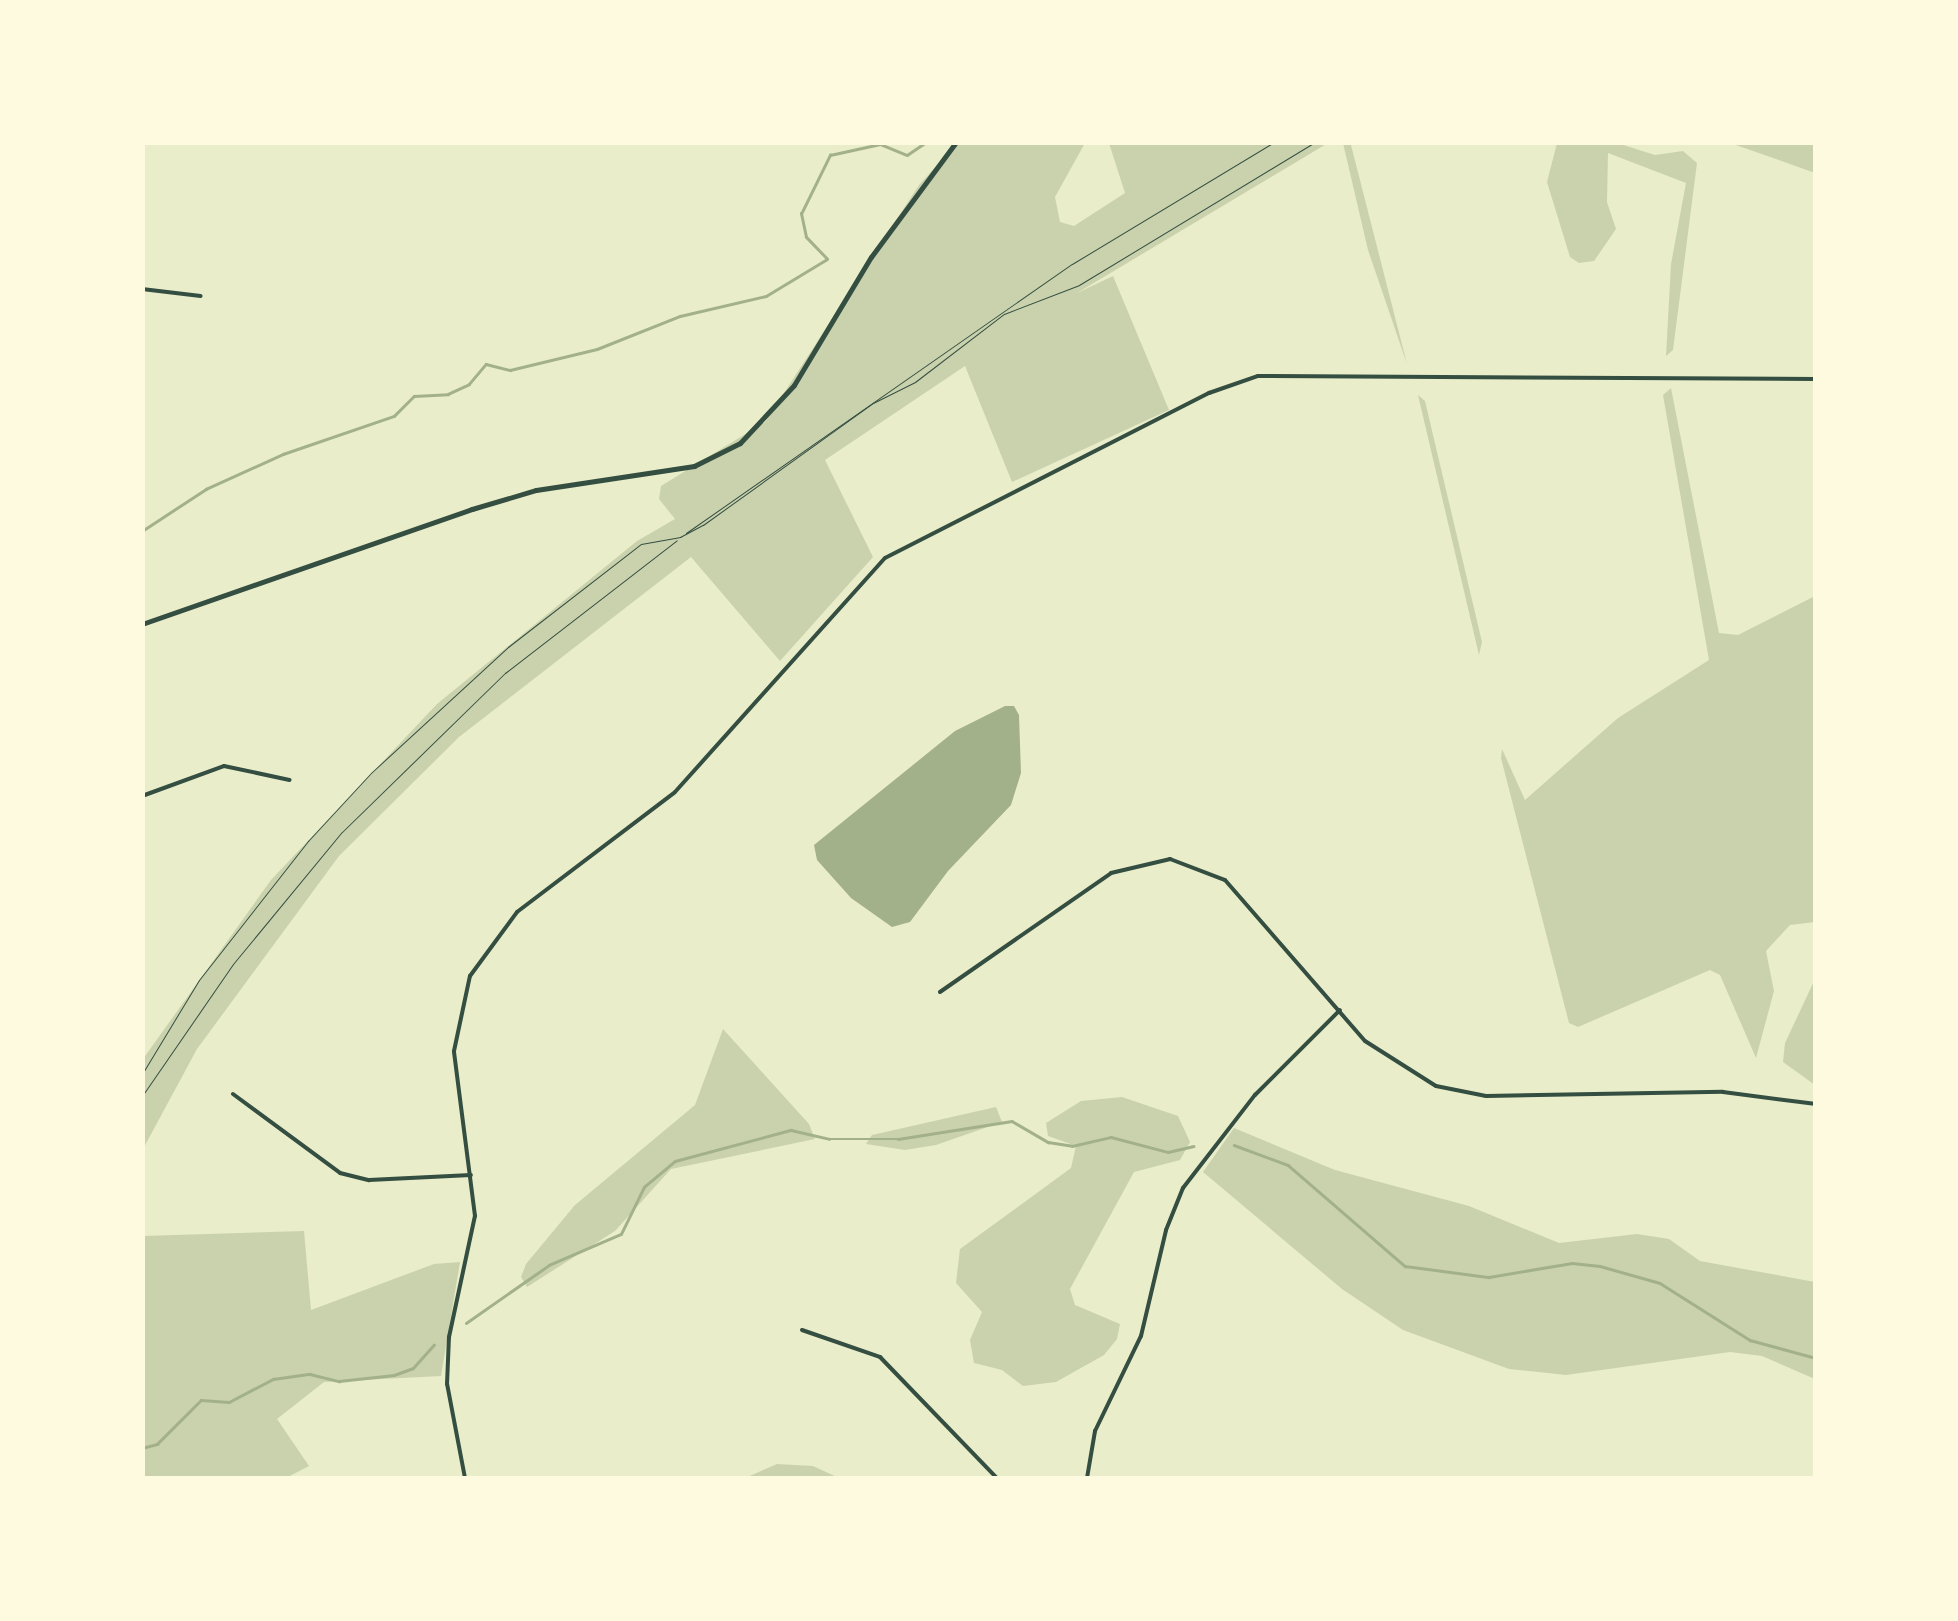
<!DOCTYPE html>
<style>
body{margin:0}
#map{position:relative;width:1958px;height:1621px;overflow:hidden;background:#e9edc9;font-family:"Noto Sans",sans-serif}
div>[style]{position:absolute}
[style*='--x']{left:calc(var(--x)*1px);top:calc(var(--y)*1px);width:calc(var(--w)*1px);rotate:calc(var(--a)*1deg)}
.green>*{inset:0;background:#cad2ad}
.water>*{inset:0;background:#a3b18a}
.stream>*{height:2.5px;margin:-1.25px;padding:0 1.25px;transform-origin:1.25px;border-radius:1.25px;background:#a3b18a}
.path>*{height:1px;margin:-0.5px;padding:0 0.5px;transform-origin:0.5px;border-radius:0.5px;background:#344e41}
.minor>*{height:4px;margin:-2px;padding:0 2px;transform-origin:2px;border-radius:2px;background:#344e41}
.tertiary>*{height:5px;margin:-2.5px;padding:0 2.5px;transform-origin:2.5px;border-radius:2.5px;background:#344e41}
span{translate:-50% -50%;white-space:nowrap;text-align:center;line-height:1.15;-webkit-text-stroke:10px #fefae0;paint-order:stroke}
.frame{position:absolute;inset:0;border:145px solid #fefae0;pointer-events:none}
</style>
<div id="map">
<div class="green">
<i style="clip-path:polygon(957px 143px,1085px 143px,1055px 197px,1060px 222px,1074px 226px,1125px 193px,1109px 143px,1328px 143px,1077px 293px,1113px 276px,1169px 410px,1012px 482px,965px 366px,825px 460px,873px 557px,780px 661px,691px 557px,459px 737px,339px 856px,197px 1049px,143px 1149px,143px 1059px,271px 880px,437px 704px,637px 541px,675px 519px,659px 499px,661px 486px,765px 422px,919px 185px)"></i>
<i style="clip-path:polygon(1343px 143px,1351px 145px,1407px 364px,1368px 250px)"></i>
<i style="clip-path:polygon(1557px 143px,1617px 143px,1655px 155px,1683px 151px,1697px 163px,1673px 350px,1666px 356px,1671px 264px,1686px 183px,1608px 153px,1607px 202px,1616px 229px,1594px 261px,1579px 263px,1570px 257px,1547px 182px)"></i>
<i style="clip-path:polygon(1730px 143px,1815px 143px,1815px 173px,1776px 159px)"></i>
<i style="clip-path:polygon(1671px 388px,1719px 633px,1738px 635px,1815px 596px,1815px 922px,1790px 925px,1766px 951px,1774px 991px,1756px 1058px,1720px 975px,1710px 970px,1578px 1027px,1569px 1023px,1501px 758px,1502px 749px,1525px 800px,1618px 718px,1709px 660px,1663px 395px)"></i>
<i style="clip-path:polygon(1418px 395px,1425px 401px,1482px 642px,1479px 655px)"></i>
<i style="clip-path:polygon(1815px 979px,1815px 1085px,1783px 1062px,1785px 1043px)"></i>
<i style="clip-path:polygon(723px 1029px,809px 1124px,815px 1139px,671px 1169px,615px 1231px,527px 1287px,521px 1277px,526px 1264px,575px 1205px,695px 1105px)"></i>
<i style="clip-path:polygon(1122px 1097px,1178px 1116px,1190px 1142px,1180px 1160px,1134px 1172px,1070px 1289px,1075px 1305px,1120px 1324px,1117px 1339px,1104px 1355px,1056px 1382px,1023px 1386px,1002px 1370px,974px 1363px,970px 1340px,982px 1312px,956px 1283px,960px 1249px,1071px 1168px,1076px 1146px,1048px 1136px,1046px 1123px,1081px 1101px)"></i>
<i style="clip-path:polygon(996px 1107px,1002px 1122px,936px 1145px,905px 1150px,866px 1144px,872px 1135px)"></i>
<i style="clip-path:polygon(1234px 1128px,1335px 1170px,1469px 1206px,1559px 1243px,1637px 1234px,1669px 1239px,1700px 1261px,1815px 1282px,1815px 1379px,1762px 1356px,1730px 1352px,1566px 1375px,1509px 1369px,1403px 1330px,1342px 1289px,1203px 1172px)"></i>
<i style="clip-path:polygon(304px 1231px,311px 1310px,434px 1264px,460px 1262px,441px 1376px,324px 1382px,277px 1419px,309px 1466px,286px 1478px,143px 1478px,143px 1236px)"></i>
<i style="clip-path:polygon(777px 1464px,813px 1466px,839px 1478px,745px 1478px)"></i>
</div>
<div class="water">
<i style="clip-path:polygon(1005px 706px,1014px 706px,1019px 715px,1021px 773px,1011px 805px,948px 871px,910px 922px,892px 927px,851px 898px,817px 860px,814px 845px,955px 731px)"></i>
</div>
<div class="stream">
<i style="--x:142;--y:531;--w:77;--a:-33.3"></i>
<i style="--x:206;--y:489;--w:85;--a:-24.4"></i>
<i style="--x:283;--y:454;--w:117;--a:-18.9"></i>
<i style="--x:394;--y:416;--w:28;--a:-45"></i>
<i style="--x:414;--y:396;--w:34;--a:-3"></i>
<i style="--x:448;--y:394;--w:23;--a:-25"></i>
<i style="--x:469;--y:384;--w:26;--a:-50"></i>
<i style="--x:486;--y:364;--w:25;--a:14"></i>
<i style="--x:510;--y:370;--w:89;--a:-13.6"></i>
<i style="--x:597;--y:349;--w:89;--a:-21.7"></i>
<i style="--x:680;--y:316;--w:88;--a:-13.1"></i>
<i style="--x:766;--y:296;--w:71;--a:-31.2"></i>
<i style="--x:827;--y:259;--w:30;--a:-134"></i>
<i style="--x:806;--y:237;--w:24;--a:-102"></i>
<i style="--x:801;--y:214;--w:66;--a:-63.8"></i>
<i style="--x:830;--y:155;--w:51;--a:-12.4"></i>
<i style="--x:880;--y:144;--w:29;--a:22"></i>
<i style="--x:907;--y:155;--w:23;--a:-34"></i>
<i style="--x:1234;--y:1145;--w:58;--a:20.3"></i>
<i style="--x:1288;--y:1165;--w:155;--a:40.8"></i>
<i style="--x:1405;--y:1266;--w:85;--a:7.5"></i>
<i style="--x:1489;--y:1277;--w:84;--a:-9.6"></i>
<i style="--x:1572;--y:1263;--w:28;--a:6"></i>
<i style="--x:1600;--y:1266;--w:62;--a:15.8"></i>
<i style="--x:1660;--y:1283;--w:107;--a:32.3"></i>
<i style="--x:1750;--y:1340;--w:68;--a:15.3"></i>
<i style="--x:466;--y:1323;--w:101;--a:-34.9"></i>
<i style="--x:549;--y:1265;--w:78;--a:-23.3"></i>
<i style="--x:621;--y:1234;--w:52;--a:-63.9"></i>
<i style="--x:644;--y:1187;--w:40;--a:-40"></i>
<i style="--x:675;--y:1161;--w:120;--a:-15"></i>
<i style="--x:791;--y:1130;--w:39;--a:13"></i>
<i style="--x:829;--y:1139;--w:69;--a:0"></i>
<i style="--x:898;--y:1139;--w:115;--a:-9"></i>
<i style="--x:1012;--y:1121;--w:42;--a:30.3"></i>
<i style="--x:1048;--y:1142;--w:24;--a:9"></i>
<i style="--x:1072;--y:1146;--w:40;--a:-13"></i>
<i style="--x:1111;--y:1137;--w:59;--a:14.7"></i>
<i style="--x:1168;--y:1152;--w:26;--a:-13"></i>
<i style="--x:142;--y:1448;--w:16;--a:-15"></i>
<i style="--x:157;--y:1444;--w:62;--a:-45"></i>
<i style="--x:201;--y:1400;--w:28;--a:4"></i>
<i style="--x:229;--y:1402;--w:50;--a:-27.6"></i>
<i style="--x:273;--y:1379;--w:37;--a:-8"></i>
<i style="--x:310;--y:1374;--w:30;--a:14"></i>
<i style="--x:339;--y:1381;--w:55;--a:-6.2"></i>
<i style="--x:394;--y:1375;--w:20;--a:-20"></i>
<i style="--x:413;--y:1368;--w:31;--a:-48"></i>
</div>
<div class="path">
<i style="--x:686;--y:533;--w:470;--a:-34.9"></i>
<i style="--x:1072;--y:264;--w:236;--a:-31.1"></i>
<i style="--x:142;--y:1074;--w:110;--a:-58.8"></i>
<i style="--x:199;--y:980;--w:177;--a:-51.9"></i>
<i style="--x:308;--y:841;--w:94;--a:-47.2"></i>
<i style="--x:372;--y:772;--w:185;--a:-42.6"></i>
<i style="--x:508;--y:647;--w:168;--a:-37.8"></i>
<i style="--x:641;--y:544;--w:40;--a:-10"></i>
<i style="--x:680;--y:537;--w:26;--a:-28"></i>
<i style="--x:703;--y:525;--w:209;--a:-35.7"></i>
<i style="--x:873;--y:403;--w:47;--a:-26.6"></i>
<i style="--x:915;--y:382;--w:112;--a:-37.4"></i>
<i style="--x:1004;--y:314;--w:80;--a:-21.1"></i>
<i style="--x:1079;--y:285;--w:276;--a:-31.2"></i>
<i style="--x:142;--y:1096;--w:160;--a:-55.4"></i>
<i style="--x:233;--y:964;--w:171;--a:-50.5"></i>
<i style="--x:342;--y:832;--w:228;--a:-44.3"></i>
<i style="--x:505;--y:673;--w:217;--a:-37.7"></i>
</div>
<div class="minor">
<i style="--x:142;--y:289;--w:59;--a:6.8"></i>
<i style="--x:142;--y:796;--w:87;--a:-20.1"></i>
<i style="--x:224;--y:766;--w:67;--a:12"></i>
<i style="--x:940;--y:992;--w:208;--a:-34.8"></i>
<i style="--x:1111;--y:873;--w:61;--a:-13.3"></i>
<i style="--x:1170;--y:859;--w:59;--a:20.9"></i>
<i style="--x:1225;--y:880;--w:213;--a:49"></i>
<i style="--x:1365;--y:1041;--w:84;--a:32.4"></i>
<i style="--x:1436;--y:1086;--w:51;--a:11.3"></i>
<i style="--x:1486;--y:1096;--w:237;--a:-1"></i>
<i style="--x:1723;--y:1092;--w:94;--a:7.4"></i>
<i style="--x:233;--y:1094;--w:133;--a:36.4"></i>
<i style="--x:340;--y:1173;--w:30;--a:14"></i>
<i style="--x:369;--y:1180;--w:102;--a:-2.8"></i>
<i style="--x:802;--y:1330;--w:83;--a:19.1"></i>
<i style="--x:880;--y:1357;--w:168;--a:46"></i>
<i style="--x:465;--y:1478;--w:96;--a:-100.8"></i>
<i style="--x:447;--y:1384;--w:47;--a:-87.6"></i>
<i style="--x:449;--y:1337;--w:124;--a:-77.9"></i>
<i style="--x:475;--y:1216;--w:166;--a:-97.3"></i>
<i style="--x:454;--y:1051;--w:77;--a:-78"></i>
<i style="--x:470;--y:976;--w:79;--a:-53.7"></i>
<i style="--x:517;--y:912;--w:198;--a:-37.2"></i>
<i style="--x:675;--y:792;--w:314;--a:-48.1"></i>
<i style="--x:885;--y:558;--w:364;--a:-27"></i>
<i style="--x:1209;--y:393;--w:52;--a:-19.1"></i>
<i style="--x:1258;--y:376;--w:558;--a:0.31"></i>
<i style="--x:1087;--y:1478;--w:48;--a:-80.3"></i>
<i style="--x:1095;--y:1431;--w:106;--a:-64.2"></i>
<i style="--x:1141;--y:1336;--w:109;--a:-76.7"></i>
<i style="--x:1166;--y:1230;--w:45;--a:-68"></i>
<i style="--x:1183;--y:1188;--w:118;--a:-52.3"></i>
<i style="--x:1255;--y:1095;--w:120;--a:-45"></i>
</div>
<div class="tertiary">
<i style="--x:142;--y:624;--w:349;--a:-19.2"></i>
<i style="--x:472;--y:509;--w:67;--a:-16.5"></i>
<i style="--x:536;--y:490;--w:160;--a:-8.6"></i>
<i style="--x:694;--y:466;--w:51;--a:-26.6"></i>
<i style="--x:740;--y:443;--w:79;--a:-47"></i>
<i style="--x:794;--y:385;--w:149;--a:-59"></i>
<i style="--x:871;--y:257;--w:143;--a:-53.5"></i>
</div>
<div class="frame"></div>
</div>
